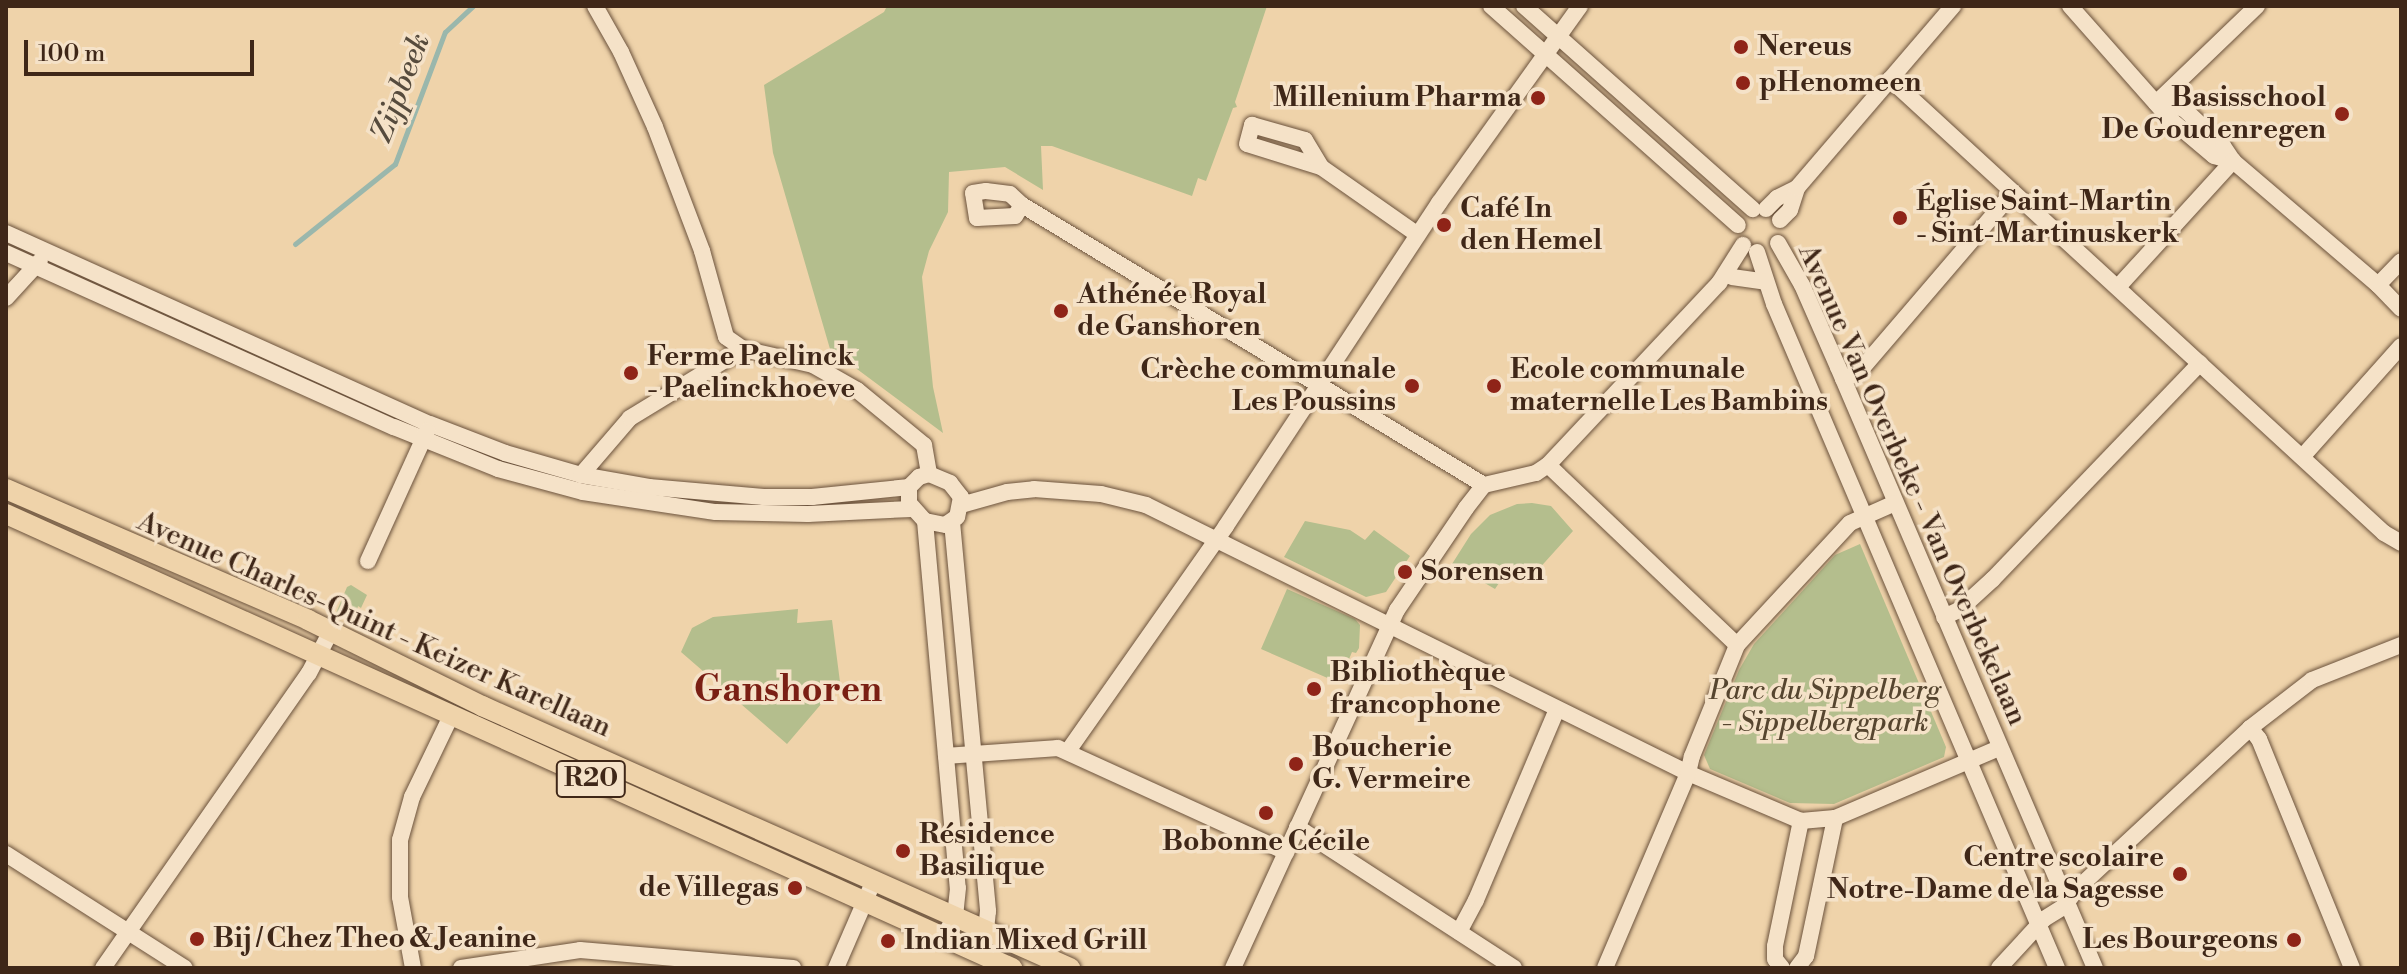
<!DOCTYPE html>
<meta charset="utf-8">
<style>
body{margin:0}
#map{position:relative;width:2407px;height:974px;overflow:hidden;background:#efd3aa;font-family:"Libre Bodoni",serif}
div>[style]{position:absolute}
[style*='--x']{left:calc(var(--x)*1px);top:calc(var(--y)*1px);width:calc(var(--w)*1px);rotate:calc(var(--a)*1deg)}
.green>*{inset:0;background:#b4be8d}
.stream>*{height:5px;margin:-2.5px;padding:0 2.5px;transform-origin:2.5px;border-radius:2.5px;background:#9ab7ac}
.roads{filter:drop-shadow(0 0 2px #6b523c) drop-shadow(0 0 2px #6b523c)}
.minor>*{height:16px;margin:-8px;padding:0 8px;transform-origin:8px;border-radius:8px;background:#f5e2c8}
.major>*{height:20px;margin:-10px;padding:0 10px;transform-origin:10px;border-radius:10px;background:#efd3aa}
.dots>*{width:22px;height:22px;translate:-50% -50%;box-sizing:border-box;border:4px solid #f5e2c8;border-radius:50%}
span{translate:-50% -50%;white-space:nowrap;text-align:center;line-height:1.15;-webkit-text-stroke:7px #f5e2c8;paint-order:stroke}
.shield-label span{padding:2px 6px;background:#f5e2c8;border:2px solid;border-radius:6px;-webkit-text-stroke-width:0}
.shield-label{font-size:26px;color:#3f2718;font-weight:700}
.poi-label{font-size:28px;color:#3f2718;font-weight:700}
.left{translate:0 -50%;text-align:left}
.right{translate:-100% -50%;text-align:right}
.street-label{font-size:28px;color:#3f2718}
.park-label{font-size:28px;color:#56452f;font-style:italic}
.water-label{font-size:30px;color:#564b3d;font-style:italic}
.district-label{font-size:36px;color:#7a1f14;font-weight:700}
.frame{position:absolute;inset:0;border:8px solid #3f2718;pointer-events:none}
.scale{position:absolute;left:24px;top:40px;width:230px;height:36px;box-sizing:border-box;border:4px solid #3f2718;border-top:0;padding-left:10px;font-size:24px;line-height:28px;white-space:nowrap;color:#3f2718;-webkit-text-stroke:6px #f5e2c8;paint-order:stroke}
</style>
<div id="map">
<div class="green">
<i style="clip-path:polygon(887px 6px,1267px 6px,1235px 102px,1237px 107px,1233px 108px,1206px 181px,1198px 178px,1192px 196px,1052px 146px,1041px 146px,1043px 190px,1005px 167px,949px 172px,948px 212px,929px 251px,922px 277px,933px 387px,943px 433px,830px 349px,773px 153px,764px 85px,884px 12px)"></i>
<i style="clip-path:polygon(1532px 503px,1551px 506px,1573px 531px,1527px 582px,1507px 571px,1495px 589px,1452px 564px,1471px 534px,1490px 515px,1517px 504px)"></i>
<i style="clip-path:polygon(1305px 521px,1350px 530px,1365px 540px,1374px 530px,1410px 556px,1386px 592px,1366px 597px,1284px 557px)"></i>
<i style="clip-path:polygon(1860px 544px,1946px 747px,1944px 757px,1834px 804px,1790px 803px,1710px 769px,1704px 755px,1739px 670px,1754px 644px,1835px 555px)"></i>
<i style="clip-path:polygon(351px 585px,367px 595px,361px 608px,358px 606px,355px 621px,336px 613px,347px 587px)"></i>
<i style="clip-path:polygon(1287px 589px,1355px 619px,1360px 625px,1359px 648px,1356px 653px,1352px 652px,1339px 683px,1261px 649px)"></i>
<i style="clip-path:polygon(798px 609px,797px 623px,832px 620px,840px 682px,787px 744px,681px 652px,692px 628px,713px 617px)"></i>
</div>
<div class="stream">
<i style="--x:295;--y:244;--w:128;--a:-38.7"></i>
<i style="--x:395;--y:164;--w:141;--a:-69.3"></i>
<i style="--x:445;--y:32;--w:38;--a:-43"></i>
</div>
<div class="roads">
<div class="minor">
<i style="--x:595;--y:6;--w:53;--a:60.5"></i>
<i style="--x:621;--y:52;--w:82;--a:65.6"></i>
<i style="--x:655;--y:127;--w:133;--a:69.2"></i>
<i style="--x:702;--y:251;--w:89;--a:74.4"></i>
<i style="--x:726;--y:337;--w:21;--a:35"></i>
<i style="--x:743;--y:349;--w:72;--a:12.9"></i>
<i style="--x:813;--y:365;--w:51;--a:29.6"></i>
<i style="--x:857;--y:390;--w:87;--a:39.4"></i>
<i style="--x:924;--y:445;--w:29;--a:80"></i>
<i style="--x:1491;--y:6;--w:330;--a:41.6"></i>
<i style="--x:1524;--y:6;--w:306;--a:41.6"></i>
<i style="--x:2070;--y:6;--w:151;--a:48.5"></i>
<i style="--x:2170;--y:119;--w:57;--a:40.1"></i>
<i style="--x:2214;--y:156;--w:20;--a:15"></i>
<i style="--x:1890;--y:79;--w:671;--a:42.58"></i>
<i style="--x:2384;--y:533;--w:20;--a:30"></i>
<i style="--x:2156;--y:103;--w:29;--a:12"></i>
<i style="--x:2184;--y:109;--w:54;--a:43.5"></i>
<i style="--x:2223;--y:146;--w:18;--a:56"></i>
<i style="--x:2233;--y:161;--w:191;--a:40.5"></i>
<i style="--x:2378;--y:285;--w:33;--a:46"></i>
<i style="--x:2156;--y:103;--w:140;--a:-43.8"></i>
<i style="--x:1321;--y:167;--w:77;--a:-162.7"></i>
<i style="--x:1247;--y:144;--w:20;--a:-75"></i>
<i style="--x:1252;--y:125;--w:55;--a:15.8"></i>
<i style="--x:1305;--y:140;--w:31;--a:59"></i>
<i style="--x:1321;--y:167;--w:118;--a:35"></i>
<i style="--x:986;--y:191;--w:24;--a:7"></i>
<i style="--x:1010;--y:194;--w:16;--a:43"></i>
<i style="--x:1022;--y:205;--w:13;--a:122"></i>
<i style="--x:1015;--y:216;--w:38;--a:177"></i>
<i style="--x:977;--y:218;--w:25;--a:-99"></i>
<i style="--x:973;--y:193;--w:13;--a:-9"></i>
<i style="--x:1022;--y:205;--w:540;--a:31.22"></i>
<i style="--x:1766;--y:209;--w:16;--a:-45"></i>
<i style="--x:1777;--y:198;--w:22;--a:-27"></i>
<i style="--x:1780;--y:220;--w:14;--a:-45"></i>
<i style="--x:1790;--y:210;--w:23;--a:-72"></i>
<i style="--x:1797;--y:188;--w:240;--a:-49.4"></i>
<i style="--x:6;--y:233;--w:465;--a:24.3"></i>
<i style="--x:430;--y:424;--w:80;--a:21.1"></i>
<i style="--x:505;--y:453;--w:79;--a:16.1"></i>
<i style="--x:581;--y:475;--w:69;--a:10"></i>
<i style="--x:649;--y:487;--w:115;--a:5"></i>
<i style="--x:764;--y:497;--w:48;--a:0"></i>
<i style="--x:812;--y:497;--w:98;--a:-5.9"></i>
<i style="--x:1778;--y:243;--w:48;--a:60.3"></i>
<i style="--x:1802;--y:285;--w:90;--a:66.3"></i>
<i style="--x:1838;--y:367;--w:654;--a:66.85"></i>
<i style="--x:1757;--y:252;--w:55;--a:71.9"></i>
<i style="--x:1774;--y:304;--w:722;--a:66.92"></i>
<i style="--x:6;--y:253;--w:425;--a:24.2"></i>
<i style="--x:394;--y:427;--w:112;--a:22"></i>
<i style="--x:498;--y:469;--w:88;--a:15.1"></i>
<i style="--x:583;--y:492;--w:134;--a:8.6"></i>
<i style="--x:716;--y:512;--w:92;--a:1.2"></i>
<i style="--x:808;--y:514;--w:104;--a:-2.8"></i>
<i style="--x:1732;--y:277;--w:34;--a:8"></i>
<i style="--x:2378;--y:285;--w:33;--a:-46"></i>
<i style="--x:2118;--y:287;--w:171;--a:-47.6"></i>
<i style="--x:6;--y:298;--w:50;--a:-47.4"></i>
<i style="--x:1843;--y:379;--w:16;--a:-22"></i>
<i style="--x:1858;--y:373;--w:238;--a:-49.4"></i>
<i style="--x:2303;--y:456;--w:147;--a:-48.3"></i>
<i style="--x:1548;--y:465;--w:261;--a:43.6"></i>
<i style="--x:929;--y:474;--w:23;--a:23"></i>
<i style="--x:950;--y:483;--w:18;--a:52"></i>
<i style="--x:961;--y:497;--w:20;--a:101"></i>
<i style="--x:957;--y:517;--w:14;--a:146"></i>
<i style="--x:945;--y:525;--w:20;--a:-169"></i>
<i style="--x:925;--y:521;--w:24;--a:-132"></i>
<i style="--x:909;--y:503;--w:16;--a:-90"></i>
<i style="--x:909;--y:487;--w:14;--a:-45"></i>
<i style="--x:919;--y:477;--w:10;--a:-17"></i>
<i style="--x:581;--y:475;--w:75;--a:-49.3"></i>
<i style="--x:630;--y:418;--w:132;--a:-31.4"></i>
<i style="--x:961;--y:505;--w:48;--a:-15.8"></i>
<i style="--x:1007;--y:492;--w:27;--a:-6"></i>
<i style="--x:1034;--y:489;--w:67;--a:4.3"></i>
<i style="--x:1101;--y:494;--w:46;--a:13.7"></i>
<i style="--x:1146;--y:505;--w:605;--a:26.31"></i>
<i style="--x:1688;--y:773;--w:123;--a:23"></i>
<i style="--x:1801;--y:821;--w:34;--a:-5"></i>
<i style="--x:1835;--y:818;--w:178;--a:-23.1"></i>
<i style="--x:925;--y:521;--w:368;--a:84.9"></i>
<i style="--x:958;--y:888;--w:28;--a:96"></i>
<i style="--x:955;--y:916;--w:24;--a:118"></i>
<i style="--x:952;--y:522;--w:391;--a:84.7"></i>
<i style="--x:988;--y:911;--w:18;--a:96"></i>
<i style="--x:986;--y:929;--w:25;--a:117"></i>
<i style="--x:368;--y:561;--w:143;--a:-65.6"></i>
<i style="--x:1944;--y:617;--w:17;--a:-25"></i>
<i style="--x:1959;--y:610;--w:46;--a:-42.4"></i>
<i style="--x:1993;--y:579;--w:299;--a:-46.2"></i>
<i style="--x:2250;--y:728;--w:14;--a:51"></i>
<i style="--x:2259;--y:739;--w:247;--a:67.9"></i>
<i style="--x:1068;--y:751;--w:275;--a:-54.9"></i>
<i style="--x:1226;--y:526;--w:387;--a:-56.6"></i>
<i style="--x:1439;--y:203;--w:242;--a:-54.4"></i>
<i style="--x:946;--y:756;--w:112;--a:-4.1"></i>
<i style="--x:1058;--y:748;--w:251;--a:24.5"></i>
<i style="--x:1297;--y:827;--w:259;--a:33"></i>
<i style="--x:6;--y:854;--w:212;--a:32.5"></i>
<i style="--x:1459;--y:932;--w:36;--a:-62"></i>
<i style="--x:1476;--y:900;--w:207;--a:-67"></i>
<i style="--x:103;--y:968;--w:360;--a:-55.1"></i>
<i style="--x:309;--y:673;--w:47;--a:-62.4"></i>
<i style="--x:413;--y:968;--w:72;--a:-100.4"></i>
<i style="--x:400;--y:897;--w:57;--a:-90"></i>
<i style="--x:400;--y:840;--w:45;--a:-74.4"></i>
<i style="--x:412;--y:797;--w:90;--a:-64.3"></i>
<i style="--x:461;--y:968;--w:120;--a:-8.6"></i>
<i style="--x:580;--y:950;--w:214;--a:4.8"></i>
<i style="--x:836;--y:968;--w:96;--a:-66.6"></i>
<i style="--x:1233;--y:968;--w:394;--a:-65.4"></i>
<i style="--x:1397;--y:610;--w:123;--a:-55.9"></i>
<i style="--x:1466;--y:508;--w:29;--a:-52"></i>
<i style="--x:1484;--y:485;--w:53;--a:-13"></i>
<i style="--x:1536;--y:473;--w:14;--a:-34"></i>
<i style="--x:1548;--y:465;--w:250;--a:-46.8"></i>
<i style="--x:1719;--y:283;--w:45;--a:-57.7"></i>
<i style="--x:1605;--y:968;--w:212;--a:-66.9"></i>
<i style="--x:1688;--y:773;--w:17;--a:-77"></i>
<i style="--x:1692;--y:756;--w:120;--a:-67.9"></i>
<i style="--x:1737;--y:645;--w:166;--a:-47.2"></i>
<i style="--x:1850;--y:523;--w:49;--a:-24"></i>
<i style="--x:1782;--y:968;--w:11;--a:-128"></i>
<i style="--x:1775;--y:959;--w:13;--a:-90"></i>
<i style="--x:1775;--y:946;--w:128;--a:-78.3"></i>
<i style="--x:1797;--y:968;--w:15;--a:-53"></i>
<i style="--x:1806;--y:956;--w:141;--a:-78.1"></i>
<i style="--x:1999;--y:968;--w:67;--a:-47.4"></i>
<i style="--x:2044;--y:919;--w:22;--a:-32"></i>
<i style="--x:2063;--y:907;--w:24;--a:-52"></i>
<i style="--x:2078;--y:888;--w:235;--a:-42.9"></i>
<i style="--x:2250;--y:728;--w:78;--a:-37.7"></i>
<i style="--x:2312;--y:680;--w:96;--a:-21.5"></i>
</div>
<div class="major">
<i style="--x:6;--y:489;--w:329;--a:23.4"></i>
<i style="--x:308;--y:620;--w:194;--a:26.3"></i>
<i style="--x:482;--y:706;--w:644;--a:24.02"></i>
<i style="--x:6;--y:514;--w:1104;--a:24.29"></i>
</div>
</div>
<div class="dots">
<i style="left:1741px;top:47px;background:#8f2418"></i>
<i style="left:1743px;top:83px;background:#8f2418"></i>
<i style="left:1538px;top:98px;background:#8f2418"></i>
<i style="left:2342px;top:114px;background:#8f2418"></i>
<i style="left:1900px;top:218px;background:#8f2418"></i>
<i style="left:1444px;top:225px;background:#8f2418"></i>
<i style="left:1061px;top:311px;background:#8f2418"></i>
<i style="left:631px;top:373px;background:#8f2418"></i>
<i style="left:1412px;top:386px;background:#8f2418"></i>
<i style="left:1494px;top:386px;background:#8f2418"></i>
<i style="left:1405px;top:572px;background:#8f2418"></i>
<i style="left:1314px;top:689px;background:#8f2418"></i>
<i style="left:1296px;top:764px;background:#8f2418"></i>
<i style="left:1266px;top:813px;background:#8f2418"></i>
<i style="left:903px;top:851px;background:#8f2418"></i>
<i style="left:2180px;top:874px;background:#8f2418"></i>
<i style="left:795px;top:888px;background:#8f2418"></i>
<i style="left:197px;top:939px;background:#8f2418"></i>
<i style="left:2294px;top:940px;background:#8f2418"></i>
<i style="left:888px;top:941px;background:#8f2418"></i>
</div>
<div class="shield-label">
<span style="left:591px;top:779px">R20</span>
</div>
<div class="poi-label">
<span class="left" style="left:1757px;top:47px">Nereus</span>
<span class="left" style="left:1759px;top:83px">pHenomeen</span>
<span class="right" style="left:1522px;top:98px">Millenium Pharma</span>
<span class="right" style="left:2326px;top:114px">Basisschool<br>De Goudenregen</span>
<span class="left" style="left:1916px;top:218px">Église Saint-Martin<br>- Sint-Martinuskerk</span>
<span class="left" style="left:1460px;top:225px">Café In<br>den Hemel</span>
<span class="left" style="left:1077px;top:311px">Athénée Royal<br>de Ganshoren</span>
<span class="left" style="left:647px;top:373px">Ferme Paelinck<br>- Paelinckhoeve</span>
<span class="right" style="left:1396px;top:386px">Crèche communale<br>Les Poussins</span>
<span class="left" style="left:1510px;top:386px">Ecole communale<br>maternelle Les Bambins</span>
<span class="left" style="left:1421px;top:572px">Sorensen</span>
<span class="left" style="left:1330px;top:689px">Bibliothèque<br>francophone</span>
<span class="left" style="left:1312px;top:764px">Boucherie<br>G. Vermeire</span>
<span class="left" style="left:919px;top:851px">Résidence<br>Basilique</span>
<span style="left:1266px;top:842px">Bobonne Cécile</span>
<span class="right" style="left:2164px;top:874px">Centre scolaire<br>Notre-Dame de la Sagesse</span>
<span class="right" style="left:779px;top:888px">de Villegas</span>
<span class="left" style="left:213px;top:939px">Bij / Chez Theo &amp; Jeanine</span>
<span class="right" style="left:2278px;top:940px">Les Bourgeons</span>
<span class="left" style="left:904px;top:941px">Indian Mixed Grill</span>
</div>
<div class="street-label">
<span style="left:1912px;top:485px;rotate:66deg">Avenue Van Overbeke - Van Overbekelaan</span>
<span style="left:374px;top:625px;rotate:24deg">Avenue Charles-Quint - Keizer Karellaan</span>
</div>
<div class="park-label">
<span style="left:1825px;top:707px">Parc du Sippelberg<br>- Sippelbergpark</span>
</div>
<div class="water-label">
<span style="left:401px;top:88px;rotate:-69deg">Zijpbeek</span>
</div>
<div class="district-label">
<span style="left:788px;top:691px">Ganshoren</span>
</div>
<div class="frame"></div>
<div class="scale">100 m</div>
</div>
